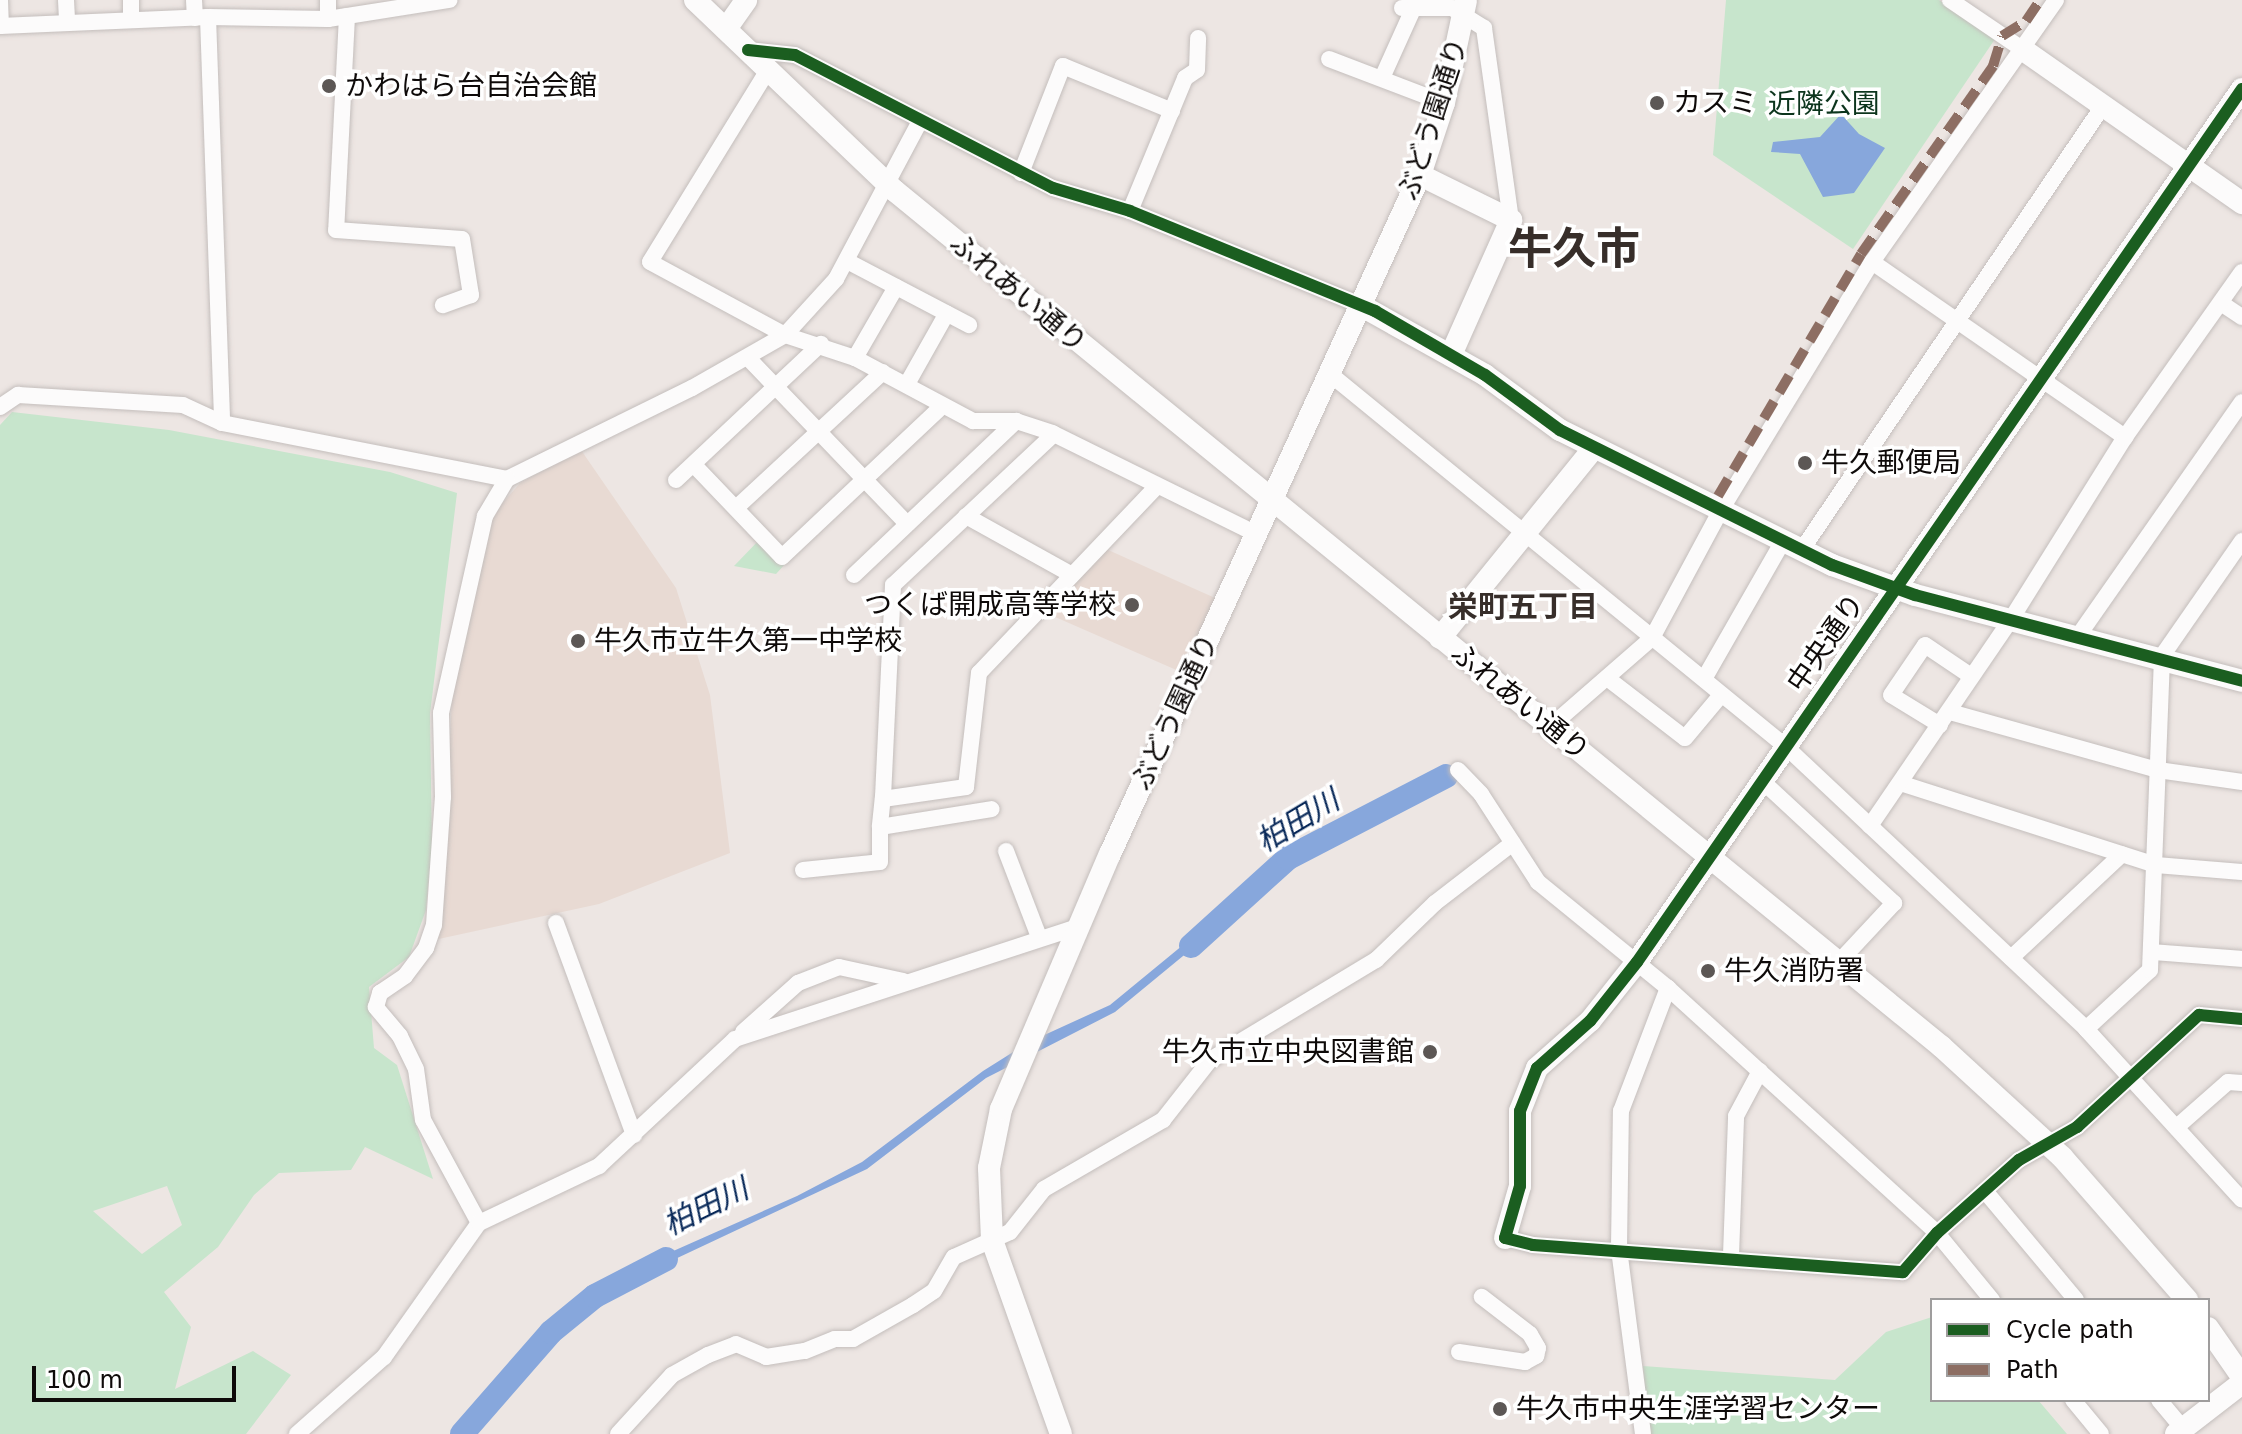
<!DOCTYPE html>
<meta charset="utf-8">
<style>
body{margin:0}
#map{position:relative;width:2242px;height:1434px;overflow:hidden;background:#ede6e3;font-family:"DejaVu Sans","Noto Sans JP",sans-serif}
div>[style]{position:absolute}
[style*='--x']{left:calc(var(--x)*1px);top:calc(var(--y)*1px);width:calc(var(--w)*1px);rotate:calc(var(--a)*1deg)}
.built>*{inset:0;background:#e8dad3}
.green>*{inset:0;background:#c7e5cc}
.water>*{inset:0;background:#87a7dc}
.river>*{height:24px;margin:-12px;padding:0 12px;transform-origin:12px;border-radius:12px;background:#87a7dc}
.roads{filter:drop-shadow(0 0 2px #c4bebc) drop-shadow(0 0 2px #c4bebc)}
.street>*{height:16px;margin:-8px;padding:0 8px;transform-origin:8px;border-radius:8px;background:#fcfbfb}
.secondary>*{height:22px;margin:-11px;padding:0 11px;transform-origin:11px;border-radius:11px;background:#fcfbfb}
.quiet>*{height:10px;margin-top:-5px;transform-origin:0;background:repeating-linear-gradient(90deg,#8d6e63 0 20px,transparent 0 30px)}
.cycleway>*{height:12px;margin:-6px;padding:0 6px;transform-origin:6px;border-radius:6px;background:#1b5e20}
.dots>*{width:22px;height:22px;translate:-50% -50%;box-sizing:border-box;border:4px solid #fff;border-radius:50%}
span{translate:-50% -50%;white-space:nowrap;text-align:center;line-height:1.15;-webkit-text-stroke:7px #fff;paint-order:stroke}
.poi-label{font-size:28px;color:#0e0a09}
.left{translate:0 -50%;text-align:left}
.right{translate:-100% -50%;text-align:right}
.park-label{font-size:28px;color:#0c351d}
.street-label{font-size:28px;color:#0e0a09}
.neighbourhood-label{font-size:30px;color:#372e2a;font-weight:700}
.water-label{font-size:30px;color:#082858;font-style:italic}
.town-label{font-size:44px;color:#372e2a;font-weight:700}
.legend{position:absolute;left:1930px;top:1298px;width:280px;height:104px;box-sizing:border-box;background:#fff;border:2px solid #9f9d9d;margin:0;padding:10px 14px;list-style:none;font-size:24px;color:#0e0a09}
.legend li{display:flex;align-items:center;gap:16px;height:40px}
.legend b{width:40px;border:2px solid #9f9d9d}
.scale{position:absolute;left:32px;top:1366px;width:204px;height:36px;box-sizing:border-box;border:4px solid #0e0a09;border-top:0;padding-left:10px;font-size:24px;line-height:28px;white-space:nowrap;color:#0e0a09;-webkit-text-stroke:6px #fff;paint-order:stroke}
</style>
<div id="map">
<div class="built">
<i style="clip-path:polygon(581px 450px,676px 588px,710px 695px,730px 853px,599px 904px,434px 940px,444px 864px,452px 698px,488px 520px,520px 483px)"></i>
<i style="clip-path:polygon(1106px 549px,1215px 598px,1181px 672px,1046px 613px)"></i>
</div>
<div class="green">
<i style="clip-path:polygon(1726px 0,1939px 0,1995px 39px,1853px 249px,1713px 155px)"></i>
<i style="clip-path:polygon(evenodd,12px 412px,169px 430px,390px 472px,457px 493px,430px 714px,432px 846px,426px 910px,409px 957px,369px 987px,374px 1048px,397px 1065px,433px 1179px,365px 1147px,351px 1170px,279px 1173px,254px 1195px,218px 1247px,164px 1292px,191px 1327px,175px 1389px,253px 1351px,291px 1375px,246px 1434px,0 1434px,0 425px,12px 412px,167px 1186px,182px 1225px,142px 1254px,93px 1211px,167px 1186px)"></i>
<i style="clip-path:polygon(761px 538px,786px 563px,776px 574px,734px 566px)"></i>
<i style="clip-path:polygon(1932px 1317px,1932px 1400px,2038px 1400px,2067px 1434px,1649px 1434px,1643px 1366px,1835px 1380px,1886px 1332px)"></i>
</div>
<div class="water">
<i style="clip-path:polygon(1841px 114px,1859px 134px,1885px 148px,1854px 193px,1823px 197px,1800px 154px,1771px 152px,1773px 142px,1820px 137px)"></i>
<i style="clip-path:polygon(1211px 922px,1217px 928px,1115px 1012px,986px 1078px,867px 1169px,639px 1276px,635px 1268px,797px 1196px,862px 1162px,983px 1071px,1029px 1042px,1110px 1005px)"></i>
</div>
<div class="river">
<i style="--x:1191;--y:946;--w:131;--a:-42.2"></i>
<i style="--x:1288;--y:858;--w:178;--a:-27.4"></i>
<i style="--x:462;--y:1434;--w:135;--a:-48.9"></i>
<i style="--x:551;--y:1332;--w:57;--a:-39.3"></i>
<i style="--x:595;--y:1296;--w:80;--a:-27.5"></i>
</div>
<div class="roads">
<div class="street">
<i style="--x:0;--y:0;--w:26;--a:88"></i>
<i style="--x:66;--y:0;--w:21;--a:87"></i>
<i style="--x:131;--y:0;--w:19;--a:90"></i>
<i style="--x:194;--y:0;--w:18;--a:87"></i>
<i style="--x:328;--y:0;--w:19;--a:90"></i>
<i style="--x:1950;--y:0;--w:87;--a:34.2"></i>
<i style="--x:1402;--y:8;--w:50;--a:0"></i>
<i style="--x:1452;--y:8;--w:38;--a:32"></i>
<i style="--x:1484;--y:28;--w:194;--a:82"></i>
<i style="--x:347;--y:16;--w:214;--a:92.9"></i>
<i style="--x:336;--y:230;--w:126;--a:4.1"></i>
<i style="--x:462;--y:239;--w:57;--a:80.9"></i>
<i style="--x:471;--y:295;--w:30;--a:160"></i>
<i style="--x:208;--y:17;--w:406;--a:88"></i>
<i style="--x:0;--y:26;--w:208;--a:-2.5"></i>
<i style="--x:208;--y:17;--w:120;--a:1"></i>
<i style="--x:328;--y:19;--w:123;--a:-8.9"></i>
<i style="--x:748;--y:50;--w:47;--a:6.1"></i>
<i style="--x:795;--y:55;--w:290;--a:27.3"></i>
<i style="--x:1053;--y:188;--w:80;--a:16.6"></i>
<i style="--x:1130;--y:211;--w:248;--a:22.2"></i>
<i style="--x:1329;--y:59;--w:123;--a:20.9"></i>
<i style="--x:768;--y:70;--w:225;--a:121.6"></i>
<i style="--x:650;--y:262;--w:153;--a:28.4"></i>
<i style="--x:785;--y:335;--w:74;--a:18.2"></i>
<i style="--x:855;--y:358;--w:134;--a:28.1"></i>
<i style="--x:973;--y:421;--w:43;--a:0"></i>
<i style="--x:1016;--y:421;--w:38;--a:18"></i>
<i style="--x:1052;--y:433;--w:228;--a:26.3"></i>
<i style="--x:1382;--y:78;--w:78;--a:-65.7"></i>
<i style="--x:1021;--y:173;--w:115;--a:-68.6"></i>
<i style="--x:1063;--y:66;--w:118;--a:22.4"></i>
<i style="--x:1130;--y:211;--w:144;--a:-67.5"></i>
<i style="--x:1185;--y:78;--w:14;--a:-34"></i>
<i style="--x:1197;--y:70;--w:32;--a:-88"></i>
<i style="--x:847;--y:261;--w:138;--a:27.7"></i>
<i style="--x:1872;--y:262;--w:308;--a:34.7"></i>
<i style="--x:2221;--y:303;--w:25;--a:34"></i>
<i style="--x:855;--y:358;--w:82;--a:-60"></i>
<i style="--x:749;--y:359;--w:228;--a:46.2"></i>
<i style="--x:1330;--y:374;--w:586;--a:39.26"></i>
<i style="--x:1784;--y:745;--w:415;--a:43.2"></i>
<i style="--x:2086;--y:1029;--w:231;--a:47.6"></i>
<i style="--x:907;--y:384;--w:81;--a:-60.6"></i>
<i style="--x:0;--y:407;--w:22;--a:-34"></i>
<i style="--x:18;--y:395;--w:165;--a:3.5"></i>
<i style="--x:183;--y:405;--w:43;--a:24.8"></i>
<i style="--x:222;--y:423;--w:290;--a:11.1"></i>
<i style="--x:507;--y:479;--w:206;--a:-26.2"></i>
<i style="--x:692;--y:388;--w:107;--a:-29.7"></i>
<i style="--x:785;--y:335;--w:76;--a:-47.7"></i>
<i style="--x:836;--y:279;--w:179;--a:-62"></i>
<i style="--x:1054;--y:434;--w:221;--a:136.8"></i>
<i style="--x:893;--y:585;--w:214;--a:92.7"></i>
<i style="--x:883;--y:799;--w:84;--a:-8.2"></i>
<i style="--x:966;--y:787;--w:115;--a:-83.5"></i>
<i style="--x:979;--y:673;--w:258;--a:-46.4"></i>
<i style="--x:694;--y:465;--w:127;--a:46.3"></i>
<i style="--x:782;--y:557;--w:220;--a:-43.3"></i>
<i style="--x:676;--y:480;--w:199;--a:-43.2"></i>
<i style="--x:736;--y:508;--w:200;--a:-42.8"></i>
<i style="--x:966;--y:516;--w:121;--a:29.1"></i>
<i style="--x:1801;--y:551;--w:538;--a:-55.84"></i>
<i style="--x:854;--y:575;--w:224;--a:-43.5"></i>
<i style="--x:2076;--y:639;--w:289;--a:-55"></i>
<i style="--x:1607;--y:678;--w:98;--a:37.6"></i>
<i style="--x:1685;--y:738;--w:56;--a:-50.1"></i>
<i style="--x:1704;--y:679;--w:159;--a:-60.2"></i>
<i style="--x:1950;--y:712;--w:216;--a:15.6"></i>
<i style="--x:2158;--y:770;--w:85;--a:8.1"></i>
<i style="--x:1940;--y:725;--w:57;--a:-148.5"></i>
<i style="--x:1891;--y:695;--w:60;--a:-55.8"></i>
<i style="--x:1925;--y:645;--w:55;--a:34"></i>
<i style="--x:1551;--y:726;--w:134;--a:-41.1"></i>
<i style="--x:1652;--y:638;--w:145;--a:-61.7"></i>
<i style="--x:1721;--y:510;--w:290;--a:-58.7"></i>
<i style="--x:1872;--y:262;--w:320;--a:-54.9"></i>
<i style="--x:1458;--y:770;--w:33;--a:46"></i>
<i style="--x:1481;--y:794;--w:105;--a:57.1"></i>
<i style="--x:1538;--y:882;--w:168;--a:39.2"></i>
<i style="--x:1668;--y:988;--w:364;--a:42.3"></i>
<i style="--x:1937;--y:1233;--w:87;--a:50.6"></i>
<i style="--x:1760;--y:779;--w:183;--a:42.8"></i>
<i style="--x:1894;--y:903;--w:81;--a:133"></i>
<i style="--x:1900;--y:783;--w:269;--a:17.8"></i>
<i style="--x:2156;--y:865;--w:86;--a:4.7"></i>
<i style="--x:883;--y:796;--w:31;--a:96"></i>
<i style="--x:880;--y:827;--w:113;--a:-9.1"></i>
<i style="--x:1870;--y:826;--w:248;--a:-55.7"></i>
<i style="--x:2010;--y:621;--w:217;--a:-58"></i>
<i style="--x:2125;--y:437;--w:202;--a:-54.7"></i>
<i style="--x:1006;--y:851;--w:92;--a:69"></i>
<i style="--x:803;--y:870;--w:77;--a:-5.9"></i>
<i style="--x:880;--y:862;--w:35;--a:-90"></i>
<i style="--x:556;--y:923;--w:226;--a:69.8"></i>
<i style="--x:2152;--y:952;--w:90;--a:4.4"></i>
<i style="--x:2011;--y:958;--w:152;--a:-43.1"></i>
<i style="--x:2086;--y:1029;--w:87;--a:-42.7"></i>
<i style="--x:2150;--y:970;--w:314;--a:-87.8"></i>
<i style="--x:2162;--y:656;--w:140;--a:-55.2"></i>
<i style="--x:743;--y:1032;--w:74;--a:-41.7"></i>
<i style="--x:798;--y:983;--w:44;--a:-21.3"></i>
<i style="--x:839;--y:967;--w:66;--a:12.2"></i>
<i style="--x:2179;--y:1125;--w:65;--a:-41.3"></i>
<i style="--x:2228;--y:1082;--w:14;--a:4"></i>
<i style="--x:1985;--y:1191;--w:142;--a:50.1"></i>
<i style="--x:479;--y:1223;--w:117;--a:-118.5"></i>
<i style="--x:423;--y:1120;--w:51;--a:-97.8"></i>
<i style="--x:416;--y:1069;--w:37;--a:-116"></i>
<i style="--x:400;--y:1036;--w:38;--a:-130"></i>
<i style="--x:376;--y:1007;--w:15;--a:-74"></i>
<i style="--x:380;--y:993;--w:30;--a:-34"></i>
<i style="--x:405;--y:976;--w:35;--a:-53"></i>
<i style="--x:426;--y:948;--w:24;--a:-71"></i>
<i style="--x:434;--y:925;--w:128;--a:-86"></i>
<i style="--x:443;--y:797;--w:84;--a:-91.4"></i>
<i style="--x:441;--y:713;--w:202;--a:-77.4"></i>
<i style="--x:485;--y:516;--w:43;--a:-59.3"></i>
<i style="--x:1505;--y:1238;--w:29;--a:14"></i>
<i style="--x:1533;--y:1245;--w:371;--a:4.2"></i>
<i style="--x:1903;--y:1272;--w:52;--a:-48.9"></i>
<i style="--x:1937;--y:1233;--w:110;--a:-41.7"></i>
<i style="--x:2019;--y:1160;--w:67;--a:-29.6"></i>
<i style="--x:2077;--y:1127;--w:166;--a:-42.6"></i>
<i style="--x:2199;--y:1015;--w:43;--a:5.3"></i>
<i style="--x:1731;--y:1255;--w:139;--a:-87.9"></i>
<i style="--x:1736;--y:1116;--w:51;--a:-61.9"></i>
<i style="--x:1459;--y:1352;--w:67;--a:8.6"></i>
<i style="--x:1525;--y:1362;--w:13;--a:-29"></i>
<i style="--x:1536;--y:1356;--w:8;--a:-76"></i>
<i style="--x:1538;--y:1348;--w:16;--a:-120"></i>
<i style="--x:1530;--y:1334;--w:61;--a:-142.4"></i>
<i style="--x:2073;--y:1400;--w:44;--a:50.5"></i>
<i style="--x:2159;--y:1400;--w:38;--a:50"></i>
<i style="--x:297;--y:1434;--w:116;--a:-41.5"></i>
<i style="--x:384;--y:1357;--w:164;--a:-54.7"></i>
<i style="--x:479;--y:1223;--w:133;--a:-25.4"></i>
<i style="--x:599;--y:1166;--w:186;--a:-43"></i>
<i style="--x:735;--y:1039;--w:360;--a:-18.1"></i>
<i style="--x:618;--y:1434;--w:80;--a:-47.5"></i>
<i style="--x:672;--y:1375;--w:41;--a:-29.1"></i>
<i style="--x:708;--y:1355;--w:30;--a:-21"></i>
<i style="--x:736;--y:1344;--w:33;--a:23"></i>
<i style="--x:766;--y:1357;--w:39;--a:-9"></i>
<i style="--x:805;--y:1351;--w:32;--a:-22"></i>
<i style="--x:835;--y:1339;--w:18;--a:0"></i>
<i style="--x:853;--y:1339;--w:69;--a:-29.5"></i>
<i style="--x:913;--y:1305;--w:25;--a:-34"></i>
<i style="--x:934;--y:1291;--w:39;--a:-60"></i>
<i style="--x:954;--y:1257;--w:61;--a:-24.1"></i>
<i style="--x:1010;--y:1232;--w:55;--a:-51.7"></i>
<i style="--x:1044;--y:1189;--w:138;--a:-30.1"></i>
<i style="--x:1163;--y:1120;--w:76;--a:-51.9"></i>
<i style="--x:1210;--y:1060;--w:194;--a:-31.1"></i>
<i style="--x:1376;--y:960;--w:82;--a:-44"></i>
<i style="--x:1435;--y:903;--w:98;--a:-37.6"></i>
<i style="--x:1643;--y:1434;--w:188;--a:-97.4"></i>
<i style="--x:1619;--y:1248;--w:137;--a:-89.2"></i>
<i style="--x:1621;--y:1111;--w:132;--a:-69.1"></i>
</div>
<div class="secondary">
<i style="--x:695;--y:0;--w:277;--a:43.7"></i>
<i style="--x:895;--y:191;--w:1352;--a:39.27"></i>
<i style="--x:1942;--y:1047;--w:163;--a:42.5"></i>
<i style="--x:2062;--y:1157;--w:190;--a:48.8"></i>
<i style="--x:726;--y:29;--w:35;--a:-55"></i>
<i style="--x:2022;--y:49;--w:269;--a:35"></i>
<i style="--x:1420;--y:175;--w:102;--a:26.3"></i>
<i style="--x:1511;--y:220;--w:148;--a:114"></i>
<i style="--x:1360;--y:305;--w:143;--a:29.2"></i>
<i style="--x:1485;--y:375;--w:93;--a:36.3"></i>
<i style="--x:1560;--y:430;--w:304;--a:26.4"></i>
<i style="--x:1832;--y:565;--w:88;--a:19.9"></i>
<i style="--x:1915;--y:595;--w:338;--a:14.7"></i>
<i style="--x:1440;--y:638;--w:245;--a:-51"></i>
<i style="--x:1505;--y:1238;--w:54;--a:-73.9"></i>
<i style="--x:1520;--y:1186;--w:75;--a:-90"></i>
<i style="--x:1520;--y:1111;--w:46;--a:-68.4"></i>
<i style="--x:1537;--y:1068;--w:71;--a:-41.6"></i>
<i style="--x:1590;--y:1021;--w:75;--a:-51.5"></i>
<i style="--x:1637;--y:962;--w:1062;--a:-55.28"></i>
<i style="--x:2208;--y:1328;--w:60;--a:55.2"></i>
<i style="--x:1061;--y:1434;--w:206;--a:-109.6"></i>
<i style="--x:992;--y:1240;--w:72;--a:-92.4"></i>
<i style="--x:989;--y:1168;--w:60;--a:-78.5"></i>
<i style="--x:1001;--y:1109;--w:277;--a:-66.9"></i>
<i style="--x:1110;--y:854;--w:746;--a:-65.46"></i>
<i style="--x:1420;--y:175;--w:76;--a:-71.6"></i>
<i style="--x:1444;--y:103;--w:105;--a:-77.9"></i>
<i style="--x:2176;--y:1434;--w:83;--a:-37.7"></i>
</div>
</div>
<div class="quiet">
<i style="--x:1718;--y:496;--w:281;--a:-59.4"></i>
<i style="--x:1861;--y:254;--w:230;--a:-54.9"></i>
<i style="--x:1993;--y:66;--w:31;--a:-73"></i>
<i style="--x:2002;--y:36;--w:28;--a:-32"></i>
<i style="--x:2026;--y:21;--w:25;--a:-56"></i>
</div>
<div class="cycleway">
<i style="--x:748;--y:50;--w:47;--a:6.1"></i>
<i style="--x:795;--y:55;--w:290;--a:27.3"></i>
<i style="--x:1053;--y:188;--w:80;--a:16.6"></i>
<i style="--x:1130;--y:211;--w:265;--a:22.2"></i>
<i style="--x:1375;--y:311;--w:127;--a:30.2"></i>
<i style="--x:1485;--y:375;--w:93;--a:36.3"></i>
<i style="--x:1560;--y:430;--w:304;--a:26.4"></i>
<i style="--x:1832;--y:565;--w:88;--a:19.9"></i>
<i style="--x:1915;--y:595;--w:338;--a:14.7"></i>
<i style="--x:2242;--y:89;--w:1062;--a:124.72"></i>
<i style="--x:1637;--y:962;--w:75;--a:128.5"></i>
<i style="--x:1590;--y:1021;--w:71;--a:138.4"></i>
<i style="--x:1537;--y:1068;--w:46;--a:111.6"></i>
<i style="--x:1520;--y:1111;--w:75;--a:90"></i>
<i style="--x:1520;--y:1186;--w:54;--a:106.1"></i>
<i style="--x:1505;--y:1238;--w:29;--a:14"></i>
<i style="--x:1533;--y:1245;--w:371;--a:4.2"></i>
<i style="--x:1903;--y:1272;--w:52;--a:-48.9"></i>
<i style="--x:1937;--y:1233;--w:110;--a:-41.7"></i>
<i style="--x:2019;--y:1160;--w:67;--a:-29.6"></i>
<i style="--x:2077;--y:1127;--w:166;--a:-42.6"></i>
<i style="--x:2199;--y:1015;--w:43;--a:5.3"></i>
</div>
<div class="dots">
<i style="left:329px;top:86px;background:#5c5755"></i>
<i style="left:1657px;top:103px;background:#5c5755"></i>
<i style="left:1805px;top:463px;background:#5c5755"></i>
<i style="left:1132px;top:605px;background:#5c5755"></i>
<i style="left:578px;top:641px;background:#5c5755"></i>
<i style="left:1708px;top:971px;background:#5c5755"></i>
<i style="left:1430px;top:1052px;background:#5c5755"></i>
<i style="left:1500px;top:1409px;background:#5c5755"></i>
</div>
<div class="poi-label">
<span class="left" style="left:345px;top:86px">かわはら台自治会館</span>
<span class="left" style="left:1673px;top:103px">カスミ</span>
<span class="left" style="left:1821px;top:463px">牛久郵便局</span>
<span class="right" style="left:1116px;top:605px">つくば開成高等学校</span>
<span class="left" style="left:594px;top:641px">牛久市立牛久第一中学校</span>
<span class="left" style="left:1724px;top:971px">牛久消防署</span>
<span class="right" style="left:1414px;top:1052px">牛久市立中央図書館</span>
<span class="left" style="left:1516px;top:1409px">牛久市中央生涯学習センター</span>
</div>
<div class="park-label">
<span style="left:1824px;top:104px">近隣公園</span>
</div>
<div class="street-label">
<span style="left:1433px;top:119px;rotate:-72deg">ぶどう園通り</span>
<span style="left:1018px;top:293px;rotate:40deg">ふれあい通り</span>
<span style="left:1826px;top:643px;rotate:-55deg">中央通り</span>
<span style="left:1520px;top:702px;rotate:39deg">ふれあい通り</span>
<span style="left:1175px;top:712px;rotate:-65deg">ぶどう園通り</span>
</div>
<div class="neighbourhood-label">
<span style="left:1523px;top:607px">栄町五丁目</span>
</div>
<div class="water-label">
<span style="left:1298px;top:821px;rotate:-31deg">柏田川</span>
<span style="left:706px;top:1207px;rotate:-26deg">柏田川</span>
</div>
<div class="town-label">
<span style="left:1574px;top:249px">牛久市</span>
</div>
<ul class="legend">
<li><b style="height:10px;background:#1b5e20"></b>Cycle path</li>
<li><b style="height:10px;background:#8d6e63"></b>Path</li>
</ul>
<div class="scale">100 m</div>
</div>
